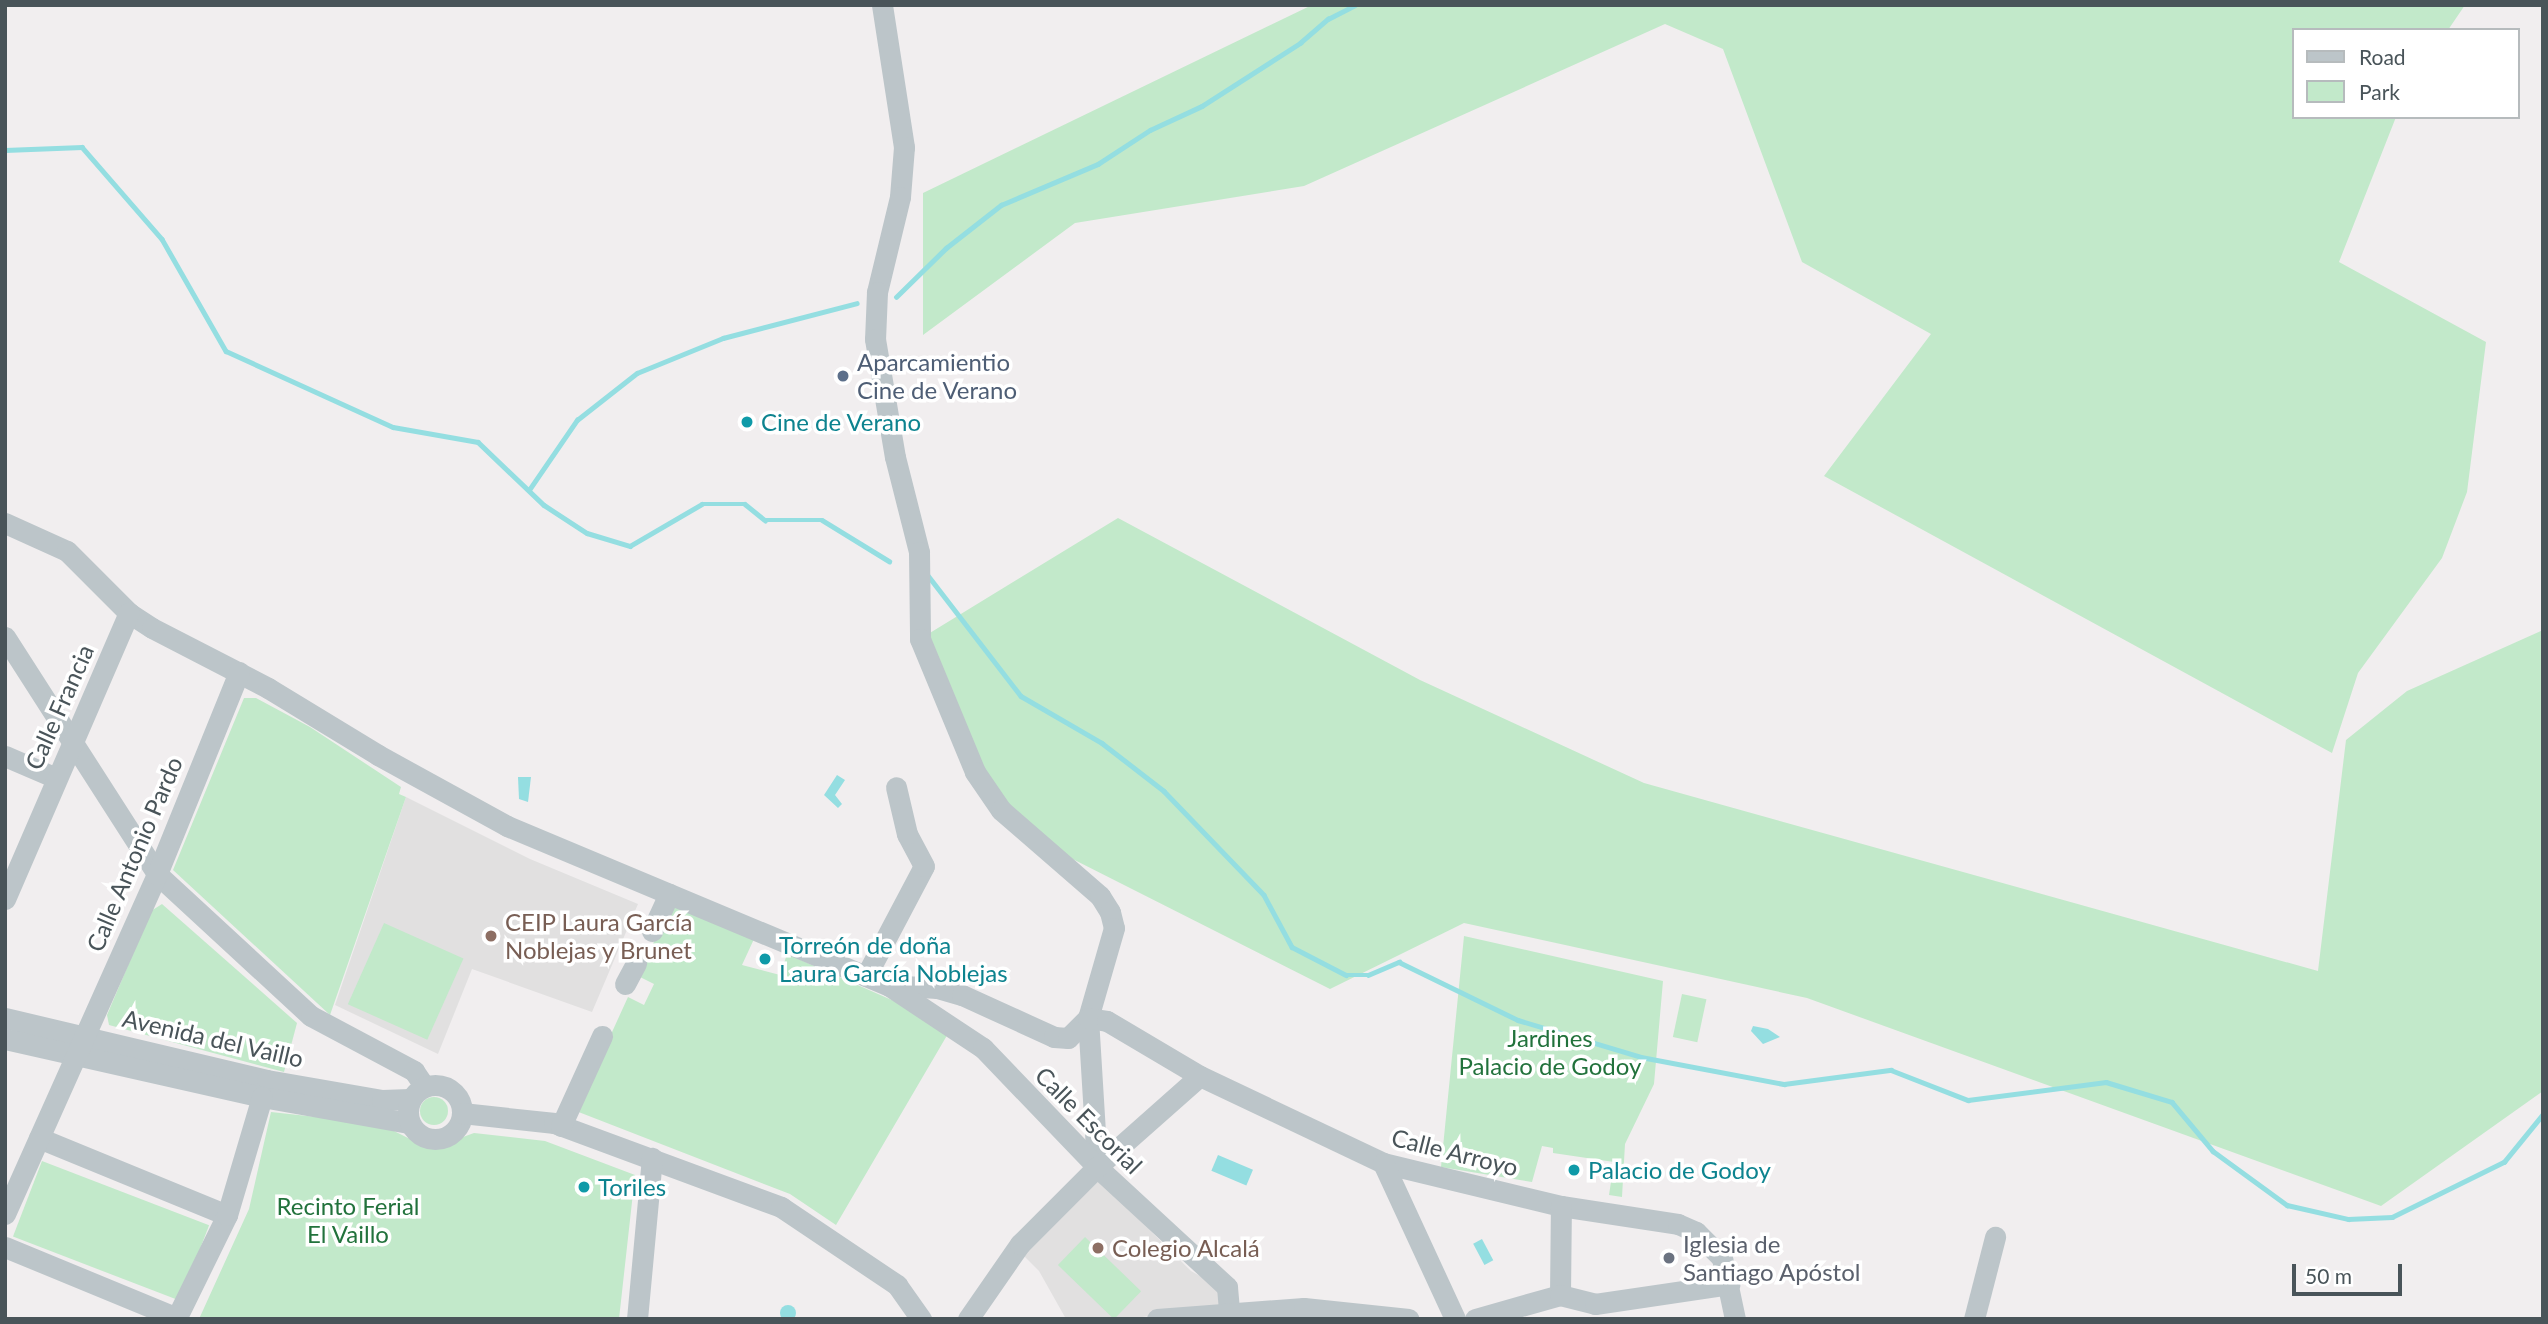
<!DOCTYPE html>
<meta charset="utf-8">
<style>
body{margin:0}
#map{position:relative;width:2548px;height:1324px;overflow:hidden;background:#f1eeef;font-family:Lato,sans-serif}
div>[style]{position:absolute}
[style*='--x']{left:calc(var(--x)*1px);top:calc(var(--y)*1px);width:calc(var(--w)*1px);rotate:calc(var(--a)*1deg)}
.education>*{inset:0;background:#e1e0e0}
.green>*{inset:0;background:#c2e9ca;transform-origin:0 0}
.round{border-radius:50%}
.water>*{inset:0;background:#94dee1;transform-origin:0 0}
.stream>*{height:4.5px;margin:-2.25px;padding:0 2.25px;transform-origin:2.25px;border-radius:2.25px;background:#94dee1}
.minor>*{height:21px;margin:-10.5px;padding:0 10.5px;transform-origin:10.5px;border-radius:10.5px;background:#bcc5c9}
.minor>.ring{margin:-10.5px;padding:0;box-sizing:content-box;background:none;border:21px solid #bcc5c9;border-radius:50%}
.dots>*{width:19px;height:19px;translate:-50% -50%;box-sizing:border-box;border:4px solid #fff;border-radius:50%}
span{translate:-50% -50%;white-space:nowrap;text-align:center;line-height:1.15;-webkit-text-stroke:7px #fff;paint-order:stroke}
.service-label{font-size:24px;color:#4e5e75}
.left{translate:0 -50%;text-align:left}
.culture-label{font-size:24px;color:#0d838f}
.street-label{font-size:24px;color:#495459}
.education-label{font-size:24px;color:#785e54}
.park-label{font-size:24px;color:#22723c}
.worship-label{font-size:24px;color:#5b616d}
.frame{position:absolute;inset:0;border:7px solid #495459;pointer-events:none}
.legend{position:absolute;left:2292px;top:28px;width:228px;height:91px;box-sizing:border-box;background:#fff;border:2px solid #b6bbbd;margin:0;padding:9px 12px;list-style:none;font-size:21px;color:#495459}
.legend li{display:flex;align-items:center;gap:14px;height:35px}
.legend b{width:35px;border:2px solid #b6bbbd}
.scale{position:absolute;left:2292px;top:1264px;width:110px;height:32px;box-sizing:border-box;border:4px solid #495459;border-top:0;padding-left:9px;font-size:21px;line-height:24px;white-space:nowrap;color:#495459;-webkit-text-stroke:5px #fff;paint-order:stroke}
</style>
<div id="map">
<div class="education">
<i style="clip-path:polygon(406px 797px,530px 859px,638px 904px,592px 1012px,472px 969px,438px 1054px,335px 1005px)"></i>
<i style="clip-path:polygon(1097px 1178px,1191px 1271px,1221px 1288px,1220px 1307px,1127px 1319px,1066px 1319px,1039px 1271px,1022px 1254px)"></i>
</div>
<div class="green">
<i style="clip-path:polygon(1312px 5px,2465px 5px,2448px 30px,2294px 30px,2294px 117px,2396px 117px,2339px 262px,2486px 342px,2467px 492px,2442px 558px,2358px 673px,2332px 753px,1824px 476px,1931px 334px,1802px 262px,1723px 49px,1665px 24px,1304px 186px,1075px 223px,923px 335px,923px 193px)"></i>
<i style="clip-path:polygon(1118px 518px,1420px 680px,1644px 783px,2318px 971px,2346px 740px,2407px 691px,2543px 630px,2543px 1091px,2381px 1206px,1807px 998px,1464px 923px,1330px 989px,1033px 839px,1001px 810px,920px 639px)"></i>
<i style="clip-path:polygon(244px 698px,256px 698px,310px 727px,401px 787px,399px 794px,406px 797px,330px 1015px,173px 870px)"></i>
<i style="clip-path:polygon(162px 904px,297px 1023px,284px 1072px,109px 1025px,107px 1015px,151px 911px)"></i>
<i style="clip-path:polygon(671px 905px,754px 939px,742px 965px,780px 975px,787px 954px,894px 1001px,949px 1032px,836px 1225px,790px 1194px,576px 1111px,628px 997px,644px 1005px,654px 984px,638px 976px)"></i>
<i style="left:384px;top:923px;width:87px;height:89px;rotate:24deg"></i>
<i style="clip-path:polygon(1464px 936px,1663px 981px,1654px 1084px,1625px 1144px,1622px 1197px,1609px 1195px,1614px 1162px,1553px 1153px,1553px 1148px,1542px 1146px,1532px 1182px,1441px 1167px)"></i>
<i style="left:1682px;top:994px;width:25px;height:44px;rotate:12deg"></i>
<i class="round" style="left:420px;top:1097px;width:28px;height:28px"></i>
<i style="clip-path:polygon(271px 1112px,380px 1124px,430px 1149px,474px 1133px,545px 1141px,635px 1175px,619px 1319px,199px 1319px,249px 1209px)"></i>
<i style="left:42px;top:1161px;width:179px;height:81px;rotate:21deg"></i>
<i style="left:1085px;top:1237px;width:78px;height:39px;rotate:44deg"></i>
</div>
<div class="water">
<i style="clip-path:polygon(837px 775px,845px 780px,835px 795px,842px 804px,838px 808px,824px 795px)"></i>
<i style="clip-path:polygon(518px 777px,531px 777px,528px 802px,519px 799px)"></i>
<i style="clip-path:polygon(1753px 1026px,1768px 1029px,1780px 1037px,1763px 1044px,1751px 1031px)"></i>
<i style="left:1218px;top:1155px;width:38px;height:17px;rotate:23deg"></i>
<i style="left:1482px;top:1239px;width:24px;height:10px;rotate:62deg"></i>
<i class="round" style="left:780px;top:1305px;width:16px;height:16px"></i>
</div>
<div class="stream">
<i style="--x:5;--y:150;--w:77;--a:-2.2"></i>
<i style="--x:82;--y:147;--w:122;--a:49"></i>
<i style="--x:162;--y:239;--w:129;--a:60.3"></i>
<i style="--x:226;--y:351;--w:183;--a:24.5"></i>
<i style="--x:393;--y:427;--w:86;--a:10"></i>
<i style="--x:478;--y:442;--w:91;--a:43.7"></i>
<i style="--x:544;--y:505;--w:51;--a:33.1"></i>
<i style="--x:587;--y:533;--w:45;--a:16.8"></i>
<i style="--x:630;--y:546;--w:83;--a:-30.3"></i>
<i style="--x:702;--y:504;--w:43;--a:0"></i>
<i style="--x:745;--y:504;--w:26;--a:39"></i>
<i style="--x:765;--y:520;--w:57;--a:0"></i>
<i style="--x:822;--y:520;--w:79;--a:31.5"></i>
<i style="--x:896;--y:297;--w:70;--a:-44.4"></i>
<i style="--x:946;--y:248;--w:70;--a:-38"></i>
<i style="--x:1001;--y:205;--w:105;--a:-22.9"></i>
<i style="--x:1098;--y:164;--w:62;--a:-33.2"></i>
<i style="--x:1150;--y:130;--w:57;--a:-24.8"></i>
<i style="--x:1202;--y:106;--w:117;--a:-32.7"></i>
<i style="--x:1300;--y:43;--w:37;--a:-41"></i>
<i style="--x:1328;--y:19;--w:30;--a:-27"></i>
<i style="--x:529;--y:490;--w:85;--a:-55.6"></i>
<i style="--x:577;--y:420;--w:76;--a:-38.1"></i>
<i style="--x:637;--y:373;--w:93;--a:-22.1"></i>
<i style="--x:723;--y:338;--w:138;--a:-14.6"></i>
<i style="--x:927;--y:574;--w:154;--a:52.4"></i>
<i style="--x:1021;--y:696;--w:94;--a:30.1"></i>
<i style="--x:1102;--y:743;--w:78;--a:37.7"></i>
<i style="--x:1164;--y:791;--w:144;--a:46.1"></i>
<i style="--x:1264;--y:895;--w:59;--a:61.7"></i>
<i style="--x:1292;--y:947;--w:61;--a:27.4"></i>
<i style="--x:1346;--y:975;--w:22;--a:0"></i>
<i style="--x:1368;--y:975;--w:34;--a:-23"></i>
<i style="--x:1399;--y:962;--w:132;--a:26"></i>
<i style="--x:1518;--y:1020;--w:128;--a:16.7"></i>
<i style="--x:1641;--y:1057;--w:146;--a:10.7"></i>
<i style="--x:1784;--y:1084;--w:108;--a:-7.5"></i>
<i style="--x:1891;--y:1070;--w:83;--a:21.3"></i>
<i style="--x:1968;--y:1100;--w:139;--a:-7.4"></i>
<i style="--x:2106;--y:1082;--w:69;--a:16.9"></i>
<i style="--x:2172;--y:1102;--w:64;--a:50.1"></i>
<i style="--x:2213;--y:1151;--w:92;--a:36.1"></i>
<i style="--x:2287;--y:1205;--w:63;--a:12.9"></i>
<i style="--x:2348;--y:1219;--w:44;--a:-2.6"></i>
<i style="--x:2392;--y:1217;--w:125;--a:-26.2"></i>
<i style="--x:2504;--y:1162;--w:62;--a:-50.9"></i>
</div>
<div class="minor">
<i style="--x:882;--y:5;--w:144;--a:81.2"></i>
<i style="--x:904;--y:147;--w:50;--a:94.6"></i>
<i style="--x:900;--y:197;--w:98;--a:103.6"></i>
<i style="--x:877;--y:292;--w:47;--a:92.4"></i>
<i style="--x:875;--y:339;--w:120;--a:80.4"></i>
<i style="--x:895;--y:457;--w:98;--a:75.8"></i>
<i style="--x:919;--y:552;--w:87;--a:89.3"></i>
<i style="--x:920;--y:639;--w:144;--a:67.5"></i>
<i style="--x:975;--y:772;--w:46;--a:55.6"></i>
<i style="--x:1001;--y:810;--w:131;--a:41"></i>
<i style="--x:1100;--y:896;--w:19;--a:58"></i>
<i style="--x:1110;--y:912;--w:16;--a:76"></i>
<i style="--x:1114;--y:928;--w:94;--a:106.1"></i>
<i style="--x:1088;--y:1018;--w:149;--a:86.5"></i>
<i style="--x:5;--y:523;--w:68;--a:24.3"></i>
<i style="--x:67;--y:551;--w:88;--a:45"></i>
<i style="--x:129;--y:613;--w:27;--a:33"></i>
<i style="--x:152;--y:628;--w:131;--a:27.3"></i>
<i style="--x:268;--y:688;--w:129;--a:31.3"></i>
<i style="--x:378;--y:755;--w:147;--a:28.8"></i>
<i style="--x:507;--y:826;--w:413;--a:22.7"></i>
<i style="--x:888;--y:985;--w:49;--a:3.5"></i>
<i style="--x:937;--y:988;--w:26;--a:16"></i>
<i style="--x:962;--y:995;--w:101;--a:24.5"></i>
<i style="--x:1054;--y:1037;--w:14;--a:4"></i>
<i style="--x:1068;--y:1038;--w:28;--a:-45"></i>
<i style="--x:5;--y:637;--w:282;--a:57.3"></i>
<i style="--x:157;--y:874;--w:209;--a:42.7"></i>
<i style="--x:311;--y:1016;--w:117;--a:28.1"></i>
<i style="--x:414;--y:1071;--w:18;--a:56"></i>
<i style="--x:5;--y:756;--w:56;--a:23.3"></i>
<i style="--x:5;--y:899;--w:312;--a:-66.6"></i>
<i style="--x:652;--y:931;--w:41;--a:-65.3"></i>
<i style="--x:866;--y:976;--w:124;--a:-62.2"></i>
<i style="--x:924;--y:866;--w:36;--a:-118"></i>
<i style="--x:907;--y:834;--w:48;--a:-103.2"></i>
<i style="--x:625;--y:984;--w:24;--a:-62"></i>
<i style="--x:888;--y:985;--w:114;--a:33.6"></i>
<i style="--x:983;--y:1048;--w:165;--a:46.2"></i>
<i style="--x:1097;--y:1167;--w:177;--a:42.7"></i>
<i style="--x:1227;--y:1287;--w:24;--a:85"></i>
<i style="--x:5;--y:1018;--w:269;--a:13.3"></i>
<i style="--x:267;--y:1080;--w:117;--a:9.9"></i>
<i style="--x:382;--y:1100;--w:28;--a:-2"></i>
<i style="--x:1088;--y:1018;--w:19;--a:9"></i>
<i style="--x:1107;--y:1021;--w:108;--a:30.6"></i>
<i style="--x:1200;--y:1076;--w:203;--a:25.4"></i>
<i style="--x:1383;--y:1163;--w:183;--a:13.6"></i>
<i style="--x:1561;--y:1206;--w:118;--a:8.7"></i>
<i style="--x:1678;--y:1224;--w:20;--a:24"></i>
<i style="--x:1696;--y:1232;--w:37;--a:45"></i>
<i style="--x:1722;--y:1258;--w:62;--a:78"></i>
<i style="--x:5;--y:1039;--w:263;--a:12.7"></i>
<i style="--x:262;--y:1097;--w:150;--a:10"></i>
<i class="ring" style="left:408px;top:1085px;width:33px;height:33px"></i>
<i style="--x:462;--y:1113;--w:93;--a:6.2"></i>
<i style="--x:554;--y:1123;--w:242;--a:20.3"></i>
<i style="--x:781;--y:1207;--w:140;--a:33.9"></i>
<i style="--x:897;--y:1285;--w:42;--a:54.8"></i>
<i style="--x:561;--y:1126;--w:99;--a:-65.5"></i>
<i style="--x:39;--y:1138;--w:203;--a:22.3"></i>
<i style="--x:1383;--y:1163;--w:172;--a:65.2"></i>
<i style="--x:5;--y:1214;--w:372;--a:-65.9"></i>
<i style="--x:157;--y:874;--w:218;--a:-67.9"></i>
<i style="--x:5;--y:1247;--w:186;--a:22.4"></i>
<i style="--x:1560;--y:1295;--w:89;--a:-89.4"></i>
<i style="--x:176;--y:1319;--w:116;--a:-63.9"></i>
<i style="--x:227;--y:1215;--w:123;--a:-73.5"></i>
<i style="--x:637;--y:1319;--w:162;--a:-84.7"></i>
<i style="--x:968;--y:1319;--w:91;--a:-55.3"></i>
<i style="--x:1020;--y:1244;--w:109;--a:-45"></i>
<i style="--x:1097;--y:1167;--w:137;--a:-41.5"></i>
<i style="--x:1157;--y:1319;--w:147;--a:-4.3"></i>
<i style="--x:1304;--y:1308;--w:105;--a:6"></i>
<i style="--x:1475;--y:1319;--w:88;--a:-15.8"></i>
<i style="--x:1560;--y:1295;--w:36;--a:14"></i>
<i style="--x:1595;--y:1304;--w:136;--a:-8.4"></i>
<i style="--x:1974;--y:1319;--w:85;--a:-75.6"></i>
</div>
<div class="dots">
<i style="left:843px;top:376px;background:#5c6f8a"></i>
<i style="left:747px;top:422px;background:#0f9aa8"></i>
<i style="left:491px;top:936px;background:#8d6e63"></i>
<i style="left:765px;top:959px;background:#0f9aa8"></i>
<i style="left:1574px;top:1170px;background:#0f9aa8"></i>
<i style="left:584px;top:1187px;background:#0f9aa8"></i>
<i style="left:1098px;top:1248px;background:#8d6e63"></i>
<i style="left:1669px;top:1258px;background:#6b7280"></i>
</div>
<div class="service-label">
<span class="left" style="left:857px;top:376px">Aparcamientio<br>Cine de Verano</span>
</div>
<div class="culture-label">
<span class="left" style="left:761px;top:422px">Cine de Verano</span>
<span class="left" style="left:779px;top:959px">Torreón de doña<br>Laura García Noblejas</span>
<span class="left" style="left:1588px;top:1170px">Palacio de Godoy</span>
<span class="left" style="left:598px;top:1187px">Toriles</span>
</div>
<div class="street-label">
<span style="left:59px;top:707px;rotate:-66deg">Calle Francia</span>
<span style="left:134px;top:854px;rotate:-67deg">Calle Antonio Pardo</span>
<span style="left:213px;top:1038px;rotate:13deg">Avenida del Vaillo</span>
<span style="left:1089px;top:1120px;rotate:45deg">Calle Escorial</span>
<span style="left:1455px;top:1152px;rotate:14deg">Calle Arroyo</span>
</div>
<div class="education-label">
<span class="left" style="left:505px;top:936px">CEIP Laura García<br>Noblejas y Brunet</span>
<span class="left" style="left:1112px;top:1248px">Colegio Alcalá</span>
</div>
<div class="park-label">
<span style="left:1550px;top:1052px">Jardines<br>Palacio de Godoy</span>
<span style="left:348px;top:1220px">Recinto Ferial<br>El Vaillo</span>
</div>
<div class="worship-label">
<span class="left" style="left:1683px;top:1258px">Iglesia de<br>Santiago Apóstol</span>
</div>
<div class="frame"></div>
<ul class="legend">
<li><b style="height:9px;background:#bcc5c9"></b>Road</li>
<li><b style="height:19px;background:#c2e9ca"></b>Park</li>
</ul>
<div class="scale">50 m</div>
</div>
